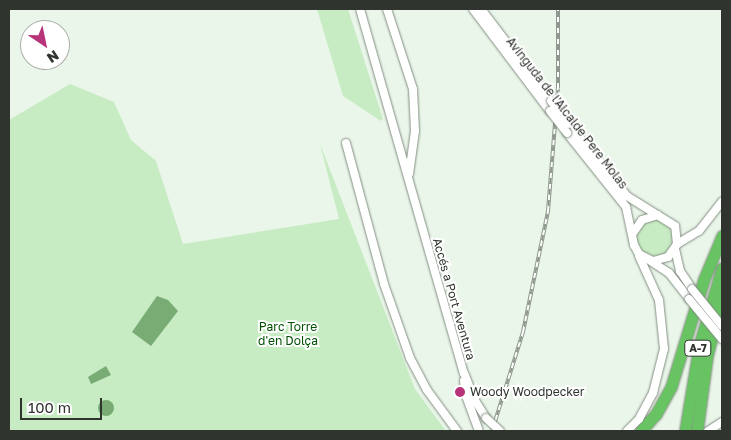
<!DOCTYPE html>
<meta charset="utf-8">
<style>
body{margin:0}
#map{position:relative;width:731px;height:440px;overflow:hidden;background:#eaf6e9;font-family:"Golos Text",sans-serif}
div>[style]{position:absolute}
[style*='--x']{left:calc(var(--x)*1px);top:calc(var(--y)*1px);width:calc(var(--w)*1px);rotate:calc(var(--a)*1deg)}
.green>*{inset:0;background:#c7ecc3}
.round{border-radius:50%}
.water>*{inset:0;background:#79ac75}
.roads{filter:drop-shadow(0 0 1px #838e82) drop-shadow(0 0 1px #838e82)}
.minor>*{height:8px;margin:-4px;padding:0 4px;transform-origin:4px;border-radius:4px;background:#fff}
.highway>*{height:11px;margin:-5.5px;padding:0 5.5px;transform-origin:5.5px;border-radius:5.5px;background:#68c462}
.rail>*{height:4px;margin-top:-2px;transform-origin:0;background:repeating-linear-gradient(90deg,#fff 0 5.5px,#8f988e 0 11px);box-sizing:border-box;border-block:1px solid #8f988e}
.bridges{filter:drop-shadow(0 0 1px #838e82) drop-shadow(0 0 1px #838e82)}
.minor-bridge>*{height:8px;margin:-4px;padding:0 4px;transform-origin:4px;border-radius:4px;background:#fff}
.dots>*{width:14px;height:14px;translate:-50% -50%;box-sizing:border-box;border:2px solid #fff;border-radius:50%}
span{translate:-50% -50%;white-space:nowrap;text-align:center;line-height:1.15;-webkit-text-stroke:4px #fff;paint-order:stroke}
.shield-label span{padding:1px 4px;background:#fff;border:1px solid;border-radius:4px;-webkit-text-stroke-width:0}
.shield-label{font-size:11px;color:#2f342e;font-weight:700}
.street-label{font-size:12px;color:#2f342e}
.park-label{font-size:12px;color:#004f00}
.poi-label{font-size:12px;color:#2f342e}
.left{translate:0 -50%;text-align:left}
.frame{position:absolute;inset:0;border:10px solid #2f342e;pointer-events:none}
.north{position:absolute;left:20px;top:20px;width:50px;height:50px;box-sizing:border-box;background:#fff;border:1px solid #acaeab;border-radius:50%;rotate:146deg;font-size:14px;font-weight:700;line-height:20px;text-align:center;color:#2f342e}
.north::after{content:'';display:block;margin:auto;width:18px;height:22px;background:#b8347a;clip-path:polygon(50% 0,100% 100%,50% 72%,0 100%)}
.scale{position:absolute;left:20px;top:398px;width:82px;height:22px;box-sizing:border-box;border:2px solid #2f342e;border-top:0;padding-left:6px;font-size:15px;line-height:18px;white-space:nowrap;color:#2f342e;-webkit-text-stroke:4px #fff;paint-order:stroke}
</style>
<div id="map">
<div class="green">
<i style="clip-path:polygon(317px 9px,348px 9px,383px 119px,381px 121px,343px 96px)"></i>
<i style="clip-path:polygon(70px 84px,114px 102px,131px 140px,156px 161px,183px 244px,339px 219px,320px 144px,415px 389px,446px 431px,9px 431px,9px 120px)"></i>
<i class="round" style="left:637px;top:220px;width:36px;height:36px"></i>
</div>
<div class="water">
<i style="clip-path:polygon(157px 296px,168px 300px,178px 311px,151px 346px,132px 332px)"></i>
<i style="clip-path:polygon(106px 366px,111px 375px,91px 384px,88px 377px)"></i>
<i class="round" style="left:98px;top:400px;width:16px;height:16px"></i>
</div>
<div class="roads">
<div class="minor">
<i style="--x:360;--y:9;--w:379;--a:74.1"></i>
<i style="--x:464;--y:373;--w:31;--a:68"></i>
<i style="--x:476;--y:402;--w:19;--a:58"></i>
<i style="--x:387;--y:9;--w:84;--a:72"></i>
<i style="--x:413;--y:89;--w:42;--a:87.3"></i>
<i style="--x:415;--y:131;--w:43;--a:97.9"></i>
<i style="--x:473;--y:9;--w:128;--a:53"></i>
<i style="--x:481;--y:9;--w:116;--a:52.7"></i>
<i style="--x:567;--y:133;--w:95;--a:51.4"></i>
<i style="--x:626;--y:207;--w:39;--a:78"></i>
<i style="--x:634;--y:245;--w:10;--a:61"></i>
<i style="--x:639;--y:254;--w:16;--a:27"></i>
<i style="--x:653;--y:261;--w:16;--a:-15"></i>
<i style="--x:668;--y:257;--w:16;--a:-55"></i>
<i style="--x:677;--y:244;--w:18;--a:-96"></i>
<i style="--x:675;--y:226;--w:57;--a:-148"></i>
<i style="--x:627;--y:196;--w:92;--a:-128.9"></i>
<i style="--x:346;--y:143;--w:146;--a:74.9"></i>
<i style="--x:384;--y:284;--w:78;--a:70.6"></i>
<i style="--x:410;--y:358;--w:36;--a:62"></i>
<i style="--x:427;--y:390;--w:51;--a:53.8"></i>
<i style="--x:633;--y:233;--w:16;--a:-55"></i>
<i style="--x:642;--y:220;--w:17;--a:-17"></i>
<i style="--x:677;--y:244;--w:26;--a:-31"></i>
<i style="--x:699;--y:231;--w:37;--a:-52"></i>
<i style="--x:675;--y:249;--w:23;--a:77"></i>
<i style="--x:680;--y:271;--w:22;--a:56"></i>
<i style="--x:649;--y:260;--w:24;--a:33"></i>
<i style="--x:669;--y:273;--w:33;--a:52"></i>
<i style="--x:464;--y:381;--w:12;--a:85"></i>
<i style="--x:465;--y:393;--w:40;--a:69.8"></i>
<i style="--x:627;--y:431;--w:17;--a:-45"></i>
<i style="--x:639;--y:419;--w:30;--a:-62"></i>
<i style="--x:653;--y:393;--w:45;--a:-76"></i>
<i style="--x:664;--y:349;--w:49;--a:-95.8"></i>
<i style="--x:659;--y:300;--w:48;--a:-114.4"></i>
<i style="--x:708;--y:431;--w:17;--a:-33"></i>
</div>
<div class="highway">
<i style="--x:641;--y:431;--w:23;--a:-49"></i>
<i style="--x:656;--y:414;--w:31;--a:-61"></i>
<i style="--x:671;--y:387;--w:113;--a:-73"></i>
<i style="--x:704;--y:279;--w:47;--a:-67.3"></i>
<i style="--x:685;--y:431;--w:86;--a:-80.6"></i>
<i style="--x:699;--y:346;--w:81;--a:-73.6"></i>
<i style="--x:697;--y:431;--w:76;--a:-82.4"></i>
<i style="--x:707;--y:356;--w:61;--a:-75.7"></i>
</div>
</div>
<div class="rail">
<i style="--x:492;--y:431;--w:104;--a:-72.6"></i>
<i style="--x:523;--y:332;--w:124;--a:-78.3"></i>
<i style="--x:548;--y:211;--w:123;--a:-85.4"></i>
<i style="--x:558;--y:88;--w:79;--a:-90"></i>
</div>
<div class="bridges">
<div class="minor-bridge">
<i style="--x:551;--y:101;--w:29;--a:52"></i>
<i style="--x:550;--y:111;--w:28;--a:52"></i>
<i style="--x:692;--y:289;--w:48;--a:51"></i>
<i style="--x:689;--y:299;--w:52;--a:50.5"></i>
<i style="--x:486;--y:418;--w:19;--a:43"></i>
</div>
</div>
<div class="dots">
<i style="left:460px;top:392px;background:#b8347a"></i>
</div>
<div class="shield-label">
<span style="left:698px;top:348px">A-7</span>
</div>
<div class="street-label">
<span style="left:567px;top:113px;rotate:52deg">Avinguda de l'Alcalde Pere Molas</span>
<span style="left:454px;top:299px;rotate:74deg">Accés a Port Aventura</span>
</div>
<div class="park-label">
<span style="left:288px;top:334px">Parc Torre<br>d'en Dolça</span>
</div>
<div class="poi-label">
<span class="left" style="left:470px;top:392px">Woody Woodpecker</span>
</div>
<div class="frame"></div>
<div class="north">N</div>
<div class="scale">100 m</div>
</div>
